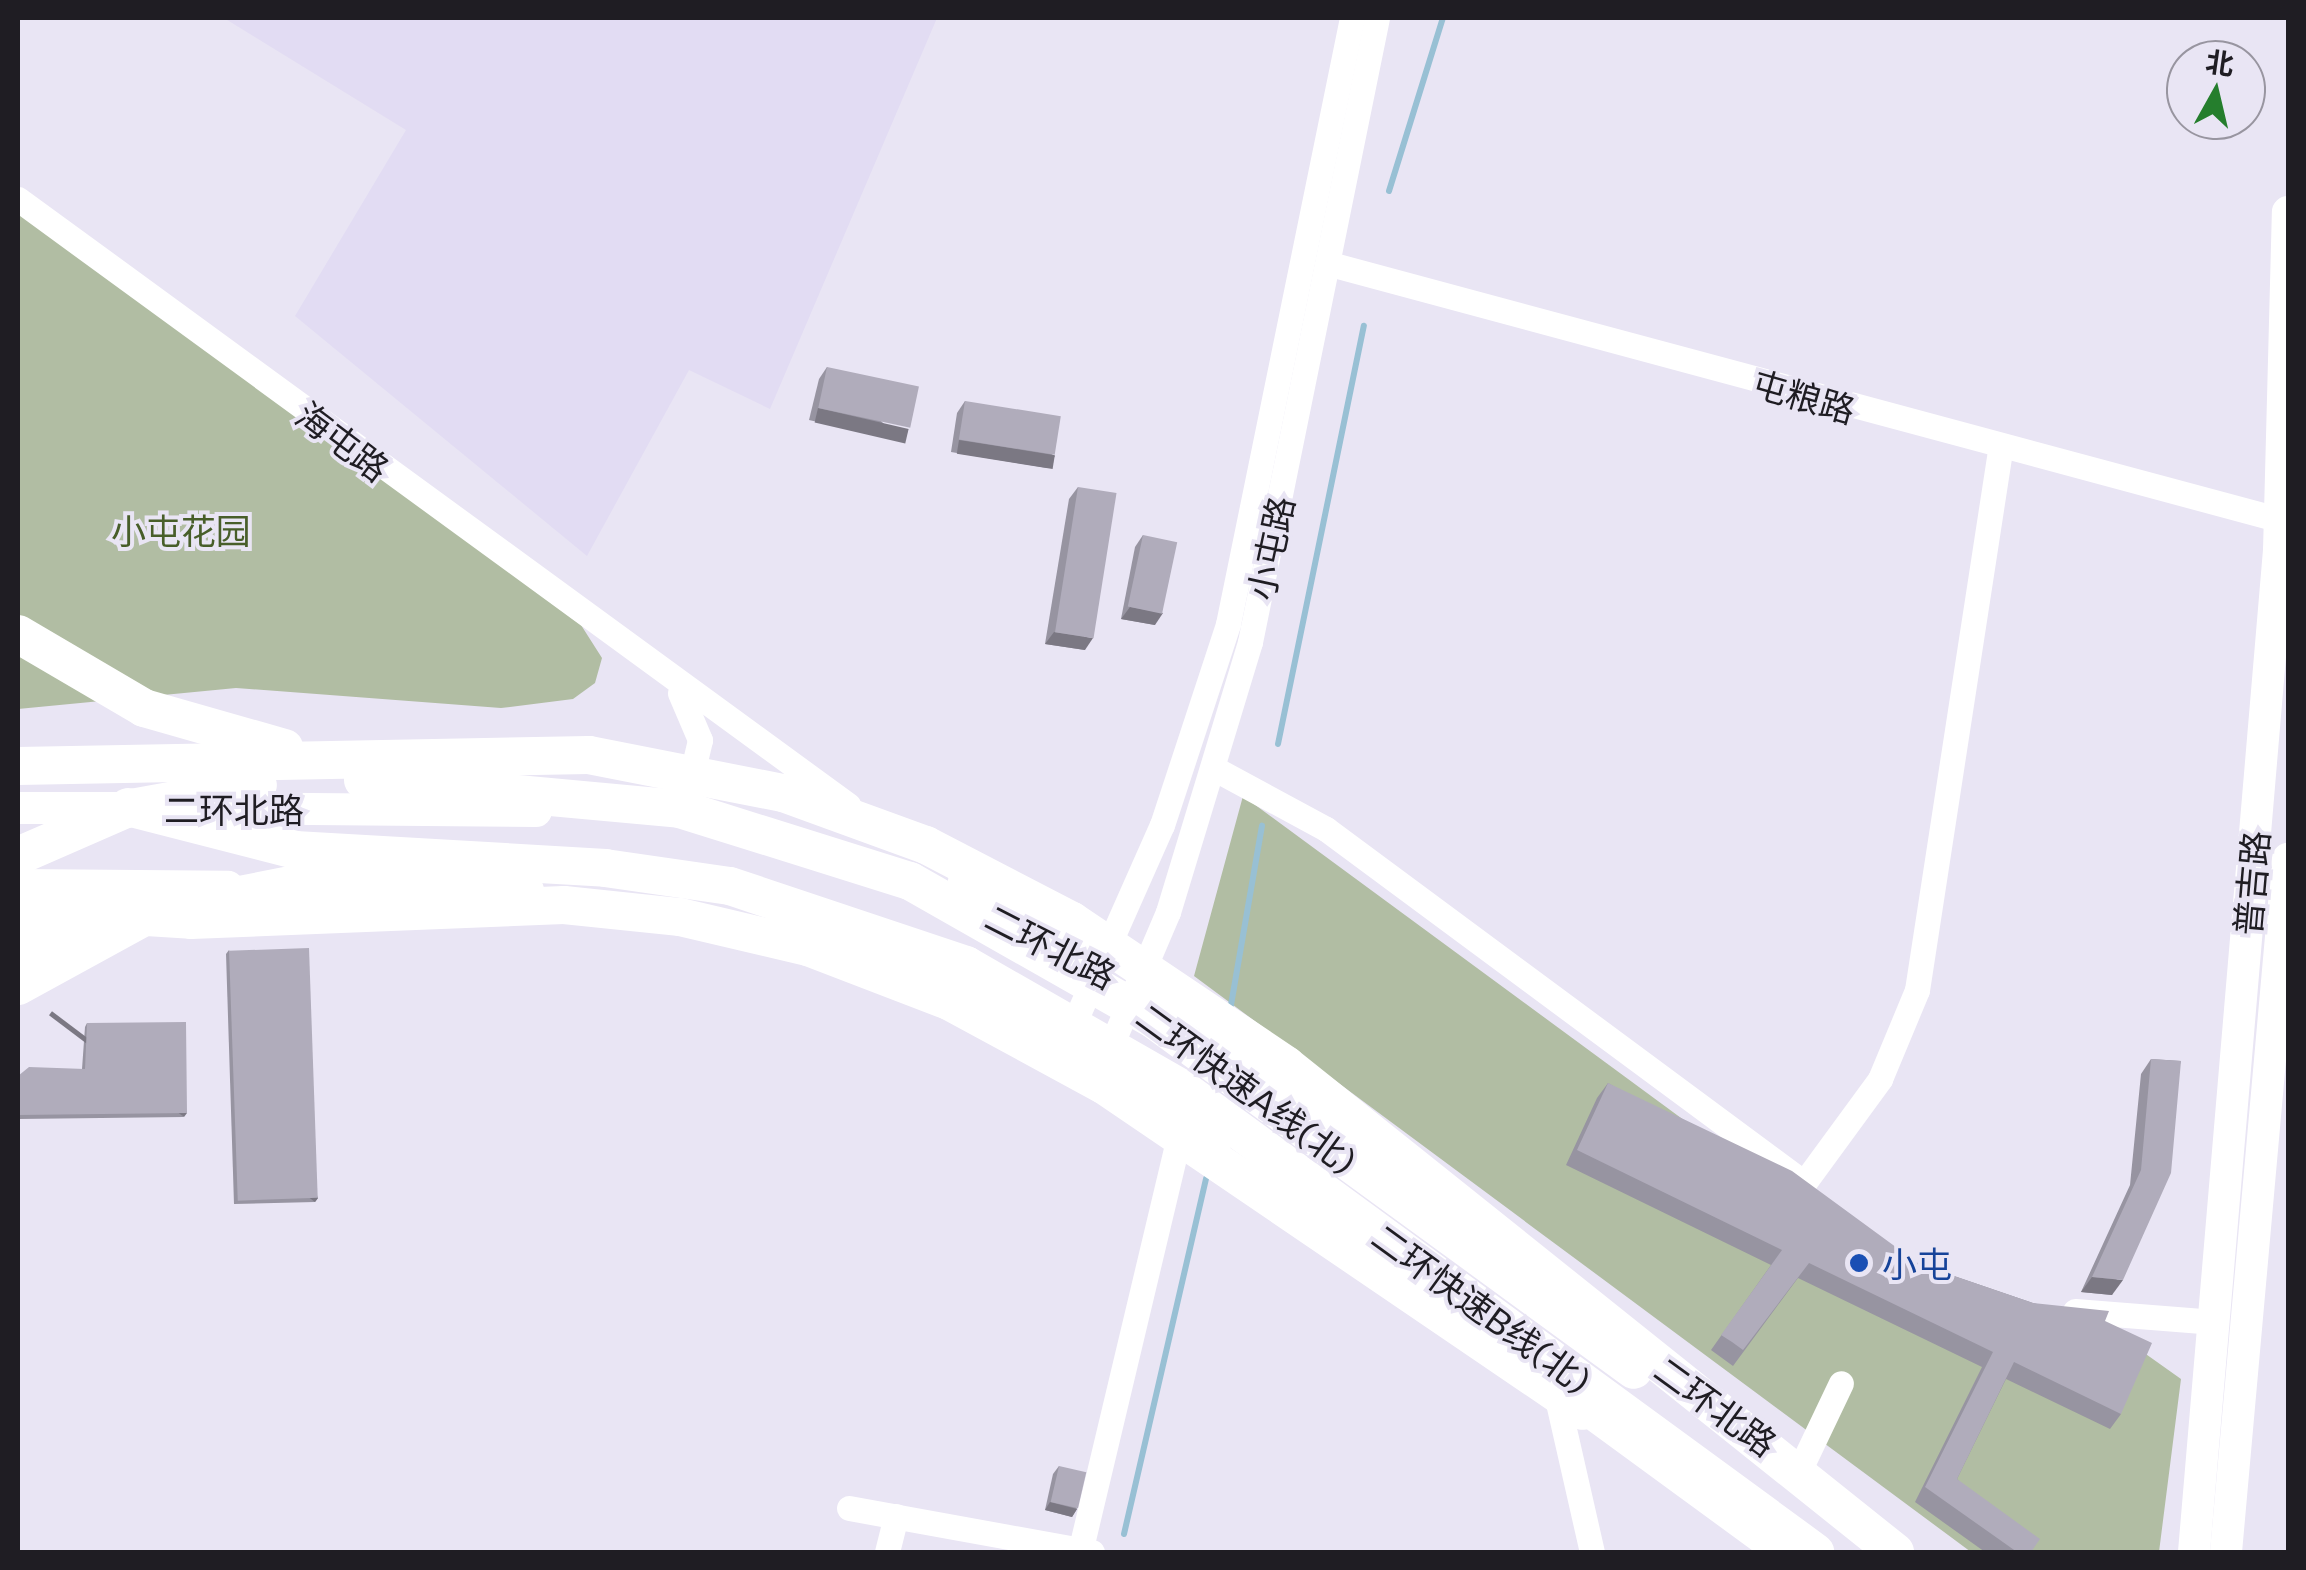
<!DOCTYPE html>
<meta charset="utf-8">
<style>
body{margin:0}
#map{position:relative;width:2306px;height:1570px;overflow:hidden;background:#e9e5f4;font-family:Commissioner,"Noto Sans SC",sans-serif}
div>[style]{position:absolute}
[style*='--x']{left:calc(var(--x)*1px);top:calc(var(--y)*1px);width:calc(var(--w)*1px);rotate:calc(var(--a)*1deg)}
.built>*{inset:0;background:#e2dcf3}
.green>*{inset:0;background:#b1bda3}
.stream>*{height:6px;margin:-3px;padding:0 3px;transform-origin:3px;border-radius:3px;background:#98c0d4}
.minor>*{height:25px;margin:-12.5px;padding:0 12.5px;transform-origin:12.5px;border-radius:12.5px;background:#fff}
.major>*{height:32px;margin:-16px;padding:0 16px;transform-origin:16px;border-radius:16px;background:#fff}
.highway>*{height:38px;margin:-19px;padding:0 19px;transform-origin:19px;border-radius:19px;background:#fff}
.wall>*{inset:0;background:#9794a1}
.shaded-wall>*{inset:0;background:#7b7883;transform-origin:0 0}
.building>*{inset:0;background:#b0acbb;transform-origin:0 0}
.dots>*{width:28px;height:28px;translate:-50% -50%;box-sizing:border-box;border:5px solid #e9e5f4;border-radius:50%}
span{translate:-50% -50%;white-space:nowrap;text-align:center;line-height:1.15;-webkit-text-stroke:8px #e9e5f4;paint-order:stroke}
.street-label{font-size:35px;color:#1f1d23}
.park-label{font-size:35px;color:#485e2a}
.transit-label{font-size:35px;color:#164399}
.left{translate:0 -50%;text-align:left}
.frame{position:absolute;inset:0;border:20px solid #1f1d23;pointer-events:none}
.north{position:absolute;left:2166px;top:40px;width:100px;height:100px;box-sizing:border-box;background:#e9e5f4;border:2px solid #9895a0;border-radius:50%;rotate:8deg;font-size:28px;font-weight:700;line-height:40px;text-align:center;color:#1f1d23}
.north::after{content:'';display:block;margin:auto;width:35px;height:45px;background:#257e2d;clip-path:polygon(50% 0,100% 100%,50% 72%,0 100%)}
</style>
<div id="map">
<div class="built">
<i style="clip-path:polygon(224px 18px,937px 18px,770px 409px,689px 370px,587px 556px,295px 316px,406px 130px)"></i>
</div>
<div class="green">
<i style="clip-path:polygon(18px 211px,581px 625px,602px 658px,595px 683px,573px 699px,501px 708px,236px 688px,18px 709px)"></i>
<i style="clip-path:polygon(1243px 796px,1873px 1259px,2119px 1335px,2181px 1379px,2159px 1552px,1971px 1552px,1194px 976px)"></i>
</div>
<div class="stream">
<i style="--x:1389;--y:191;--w:181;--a:-72.7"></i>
<i style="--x:1278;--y:744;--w:427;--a:-78.4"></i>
<i style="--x:1231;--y:1005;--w:182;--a:-80.2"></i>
<i style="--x:1124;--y:1534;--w:365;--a:-77"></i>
</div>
<div class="minor">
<i style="--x:18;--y:199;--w:1028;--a:36.13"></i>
<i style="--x:1330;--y:264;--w:992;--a:15.07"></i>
<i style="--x:680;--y:693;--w:51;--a:66.9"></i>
<i style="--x:700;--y:740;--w:47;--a:103.4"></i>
<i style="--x:1217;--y:770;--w:124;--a:28.4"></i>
<i style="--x:1326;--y:829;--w:595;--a:36.52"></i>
<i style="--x:960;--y:880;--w:140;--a:32.8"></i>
<i style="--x:1067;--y:1039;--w:234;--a:-66.1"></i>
<i style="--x:1162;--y:825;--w:212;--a:-71.8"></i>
<i style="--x:1228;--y:624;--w:619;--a:-78.44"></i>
<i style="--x:1104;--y:1062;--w:163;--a:-66.9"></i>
<i style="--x:1168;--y:912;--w:282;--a:-73.1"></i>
<i style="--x:1250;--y:642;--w:637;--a:-78.5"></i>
<i style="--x:1804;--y:1183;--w:129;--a:-53.8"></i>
<i style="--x:1880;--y:1079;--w:96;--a:-67.4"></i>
<i style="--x:1917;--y:990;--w:545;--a:-81.25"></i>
<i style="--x:2075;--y:1311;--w:140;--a:4.5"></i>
<i style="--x:1554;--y:1385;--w:171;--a:77.2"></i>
<i style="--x:1800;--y:1469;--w:95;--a:-64.5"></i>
<i style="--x:849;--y:1508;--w:247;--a:10.3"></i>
<i style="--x:887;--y:1552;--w:37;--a:-76"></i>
<i style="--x:1080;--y:1552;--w:441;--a:-76.6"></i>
</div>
<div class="major">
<i style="--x:18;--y:808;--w:108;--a:0"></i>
<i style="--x:190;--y:808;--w:346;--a:0.5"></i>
<i style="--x:18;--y:885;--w:210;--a:0.5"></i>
<i style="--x:322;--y:888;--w:206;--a:0.6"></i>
<i style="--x:879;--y:954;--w:166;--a:23.8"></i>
<i style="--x:1213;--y:1038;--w:140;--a:35.7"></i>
<i style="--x:1125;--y:1075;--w:112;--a:33.7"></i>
<i style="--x:1563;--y:1392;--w:271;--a:36.2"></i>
<i style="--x:2194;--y:1552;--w:1005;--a:-85.15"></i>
<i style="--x:2279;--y:551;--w:339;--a:-88.5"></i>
<i style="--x:2226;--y:1552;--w:696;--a:-84.89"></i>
</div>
<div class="highway">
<i style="--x:18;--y:634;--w:146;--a:30.4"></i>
<i style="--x:144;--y:708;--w:146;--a:15.9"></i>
<i style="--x:18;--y:766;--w:571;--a:-1.1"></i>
<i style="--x:589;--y:755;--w:198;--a:11.1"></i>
<i style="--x:783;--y:793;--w:152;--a:20"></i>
<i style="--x:926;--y:845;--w:165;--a:27.5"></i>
<i style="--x:1072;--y:921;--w:258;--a:33.9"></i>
<i style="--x:1286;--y:1065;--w:780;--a:38.65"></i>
<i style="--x:363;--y:780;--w:318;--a:5.2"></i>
<i style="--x:680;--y:809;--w:241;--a:17.4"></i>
<i style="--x:910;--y:881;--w:279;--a:29.6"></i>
<i style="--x:1153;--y:1019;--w:595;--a:36.12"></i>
<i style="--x:128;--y:807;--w:172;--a:14.4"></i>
<i style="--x:295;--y:850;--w:311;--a:3.3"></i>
<i style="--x:605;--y:868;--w:126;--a:8.2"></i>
<i style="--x:730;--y:886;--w:249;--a:18.5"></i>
<i style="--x:966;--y:965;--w:248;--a:29.8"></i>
<i style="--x:1181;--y:1088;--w:786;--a:36.2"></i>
<i style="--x:18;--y:856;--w:118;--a:-23.5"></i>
<i style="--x:126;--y:809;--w:134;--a:-10.3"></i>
<i style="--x:18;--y:909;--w:173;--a:3.6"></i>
<i style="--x:191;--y:920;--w:373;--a:-2.3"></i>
<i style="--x:564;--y:905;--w:117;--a:5.9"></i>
<i style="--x:680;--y:917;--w:131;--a:13.2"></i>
<i style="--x:808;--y:947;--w:151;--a:21"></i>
<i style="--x:949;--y:1001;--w:176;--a:28.5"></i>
<i style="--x:1104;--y:1085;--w:579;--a:34.24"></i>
<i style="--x:18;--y:945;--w:71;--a:-17.9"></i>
<i style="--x:18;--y:986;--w:154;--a:-28.7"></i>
<i style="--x:153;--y:912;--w:208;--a:-11.1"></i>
</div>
<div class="wall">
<i style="clip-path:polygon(827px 367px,901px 441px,809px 420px,819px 379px)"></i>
<i style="clip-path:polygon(965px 401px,1055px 456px,1047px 468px,951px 452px,957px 413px)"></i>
<i style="clip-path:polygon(1078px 487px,1085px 650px,1045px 644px,1069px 499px)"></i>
<i style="clip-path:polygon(1143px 535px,1155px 625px,1121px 619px,1135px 547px)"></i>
<i style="clip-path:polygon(229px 950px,318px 1198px,315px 1202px,234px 1204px,226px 954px)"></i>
<i style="clip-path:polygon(87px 1023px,184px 1117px,18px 1119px,18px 1076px,82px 1069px,85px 1027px)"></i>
<i style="clip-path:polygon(2151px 1059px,2181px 1061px,2112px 1295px,2081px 1292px,2130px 1185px,2141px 1074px)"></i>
<i style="clip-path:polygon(1608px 1083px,1919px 1264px,2033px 1303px,2105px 1321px,2121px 1414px,2110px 1429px,2006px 1379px,1957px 1479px,2031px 1552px,1985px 1552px,1915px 1502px,1982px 1367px,1798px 1278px,1733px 1366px,1711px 1350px,1771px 1265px,1566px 1165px,1597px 1098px)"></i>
<i style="clip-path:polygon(1059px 1466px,1077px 1509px,1072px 1517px,1045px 1510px,1053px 1474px)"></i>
</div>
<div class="shaded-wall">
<i style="left:818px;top:408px;width:93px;height:15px;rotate:13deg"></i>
<i style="left:959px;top:440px;width:97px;height:14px;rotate:9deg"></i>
<i style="clip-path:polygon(1130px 607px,1163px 613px,1155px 625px,1121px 619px)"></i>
<i style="clip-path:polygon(1054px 632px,1093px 638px,1085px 650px,1045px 644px)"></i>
<i style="left:187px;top:1113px;width:5px;height:169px;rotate:127deg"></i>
<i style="left:318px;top:1198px;width:5px;height:81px;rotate:127deg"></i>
<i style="clip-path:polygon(2092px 1277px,2123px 1280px,2112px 1295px,2081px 1292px)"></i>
<i style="clip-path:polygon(1050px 1502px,1077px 1509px,1072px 1517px,1045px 1510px)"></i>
</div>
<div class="building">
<i style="left:827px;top:367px;width:94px;height:42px;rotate:12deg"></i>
<i style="left:965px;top:401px;width:97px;height:39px;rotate:9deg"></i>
<i style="left:1078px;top:487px;width:39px;height:147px;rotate:9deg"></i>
<i style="left:1143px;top:535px;width:35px;height:73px;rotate:12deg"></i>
<i style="left:309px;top:948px;width:250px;height:80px;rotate:88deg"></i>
<i style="clip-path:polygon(186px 1022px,187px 1113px,18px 1115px,18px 1076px,29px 1067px,85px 1069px,87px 1023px)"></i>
<i style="clip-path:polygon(2151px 1059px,2181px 1061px,2171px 1173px,2123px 1280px,2092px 1277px,2141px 1170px)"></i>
<i style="clip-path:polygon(1608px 1083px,1792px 1171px,1919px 1264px,2033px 1303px,2109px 1311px,2105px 1321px,2152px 1343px,2121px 1414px,2014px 1362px,1957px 1479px,2040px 1539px,2031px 1552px,2017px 1552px,1925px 1487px,1993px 1352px,1809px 1263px,1743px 1350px,1732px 1342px,1721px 1335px,1782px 1250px,1577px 1150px)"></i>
<i style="left:1059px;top:1466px;width:28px;height:37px;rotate:13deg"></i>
</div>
<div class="dots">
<i style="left:1859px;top:1263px;background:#1a4fb4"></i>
</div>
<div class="street-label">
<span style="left:1804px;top:396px;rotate:16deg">屯粮路</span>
<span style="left:343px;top:441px;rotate:37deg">海屯路</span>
<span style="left:1270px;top:548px;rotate:-78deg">小屯路</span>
<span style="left:234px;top:809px">二环北路</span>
<span style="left:2251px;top:883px;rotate:-85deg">普吉路</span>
<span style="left:1051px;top:946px;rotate:27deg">二环北路</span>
<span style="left:1247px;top:1088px;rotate:36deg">二环快速A线(北)</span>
<span style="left:1482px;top:1308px;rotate:36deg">二环快速B线(北)</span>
<span style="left:1716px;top:1406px;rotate:36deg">二环北路</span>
</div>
<div class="park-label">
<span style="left:181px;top:530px">小屯花园</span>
</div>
<div class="transit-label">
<span class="left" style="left:1882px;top:1263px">小屯</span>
</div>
<div class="frame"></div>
<div class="north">北</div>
</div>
